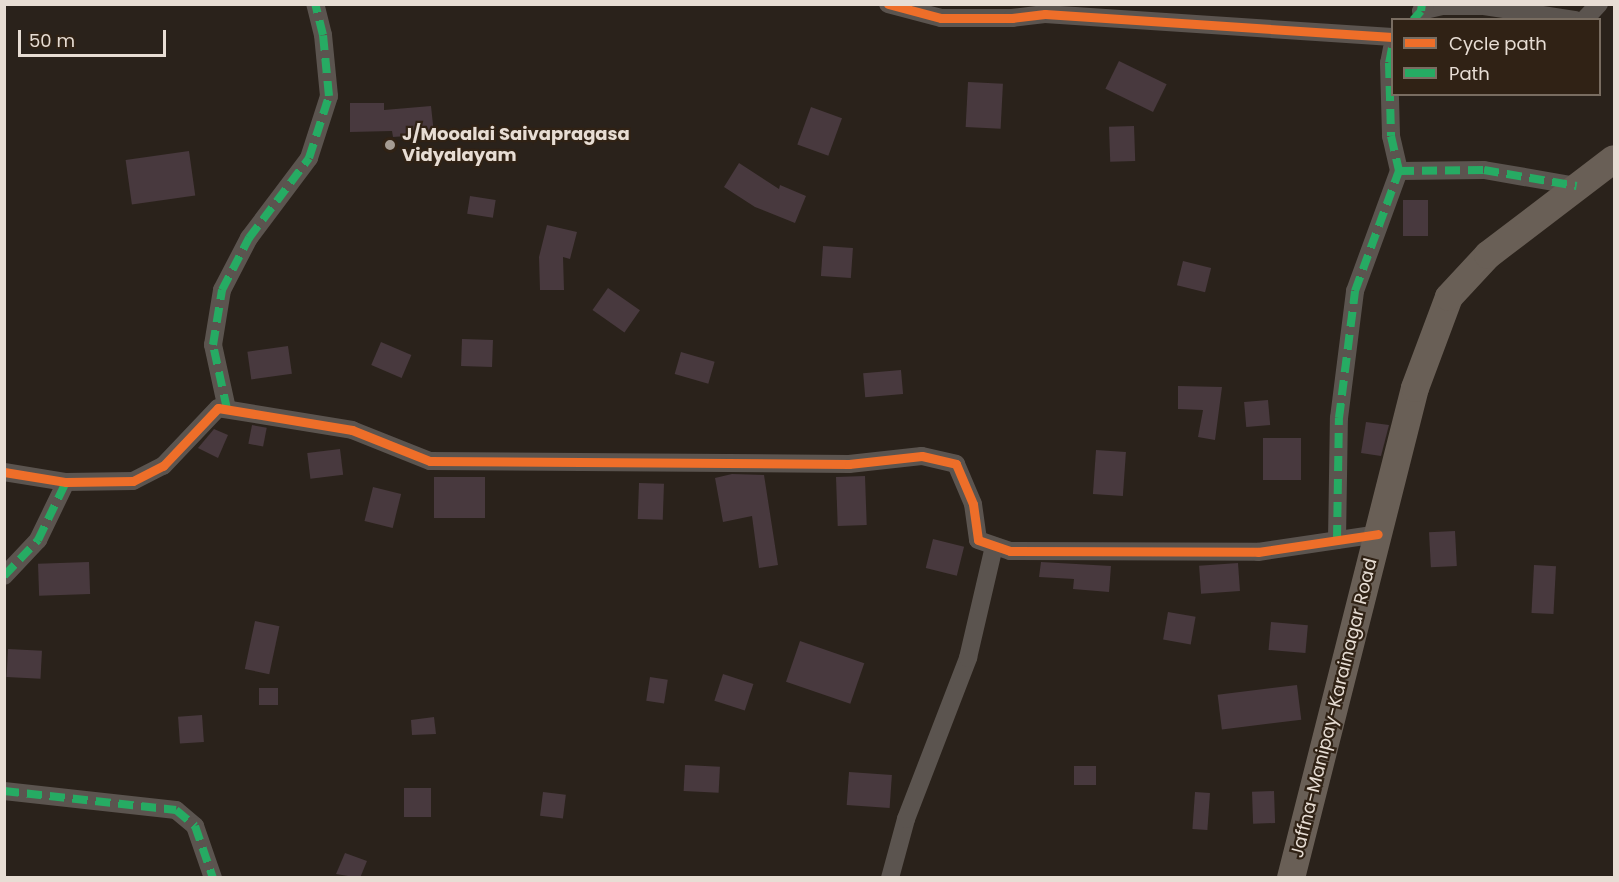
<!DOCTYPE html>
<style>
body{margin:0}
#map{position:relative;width:1619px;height:882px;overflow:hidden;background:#2a221b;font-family:Poppins,sans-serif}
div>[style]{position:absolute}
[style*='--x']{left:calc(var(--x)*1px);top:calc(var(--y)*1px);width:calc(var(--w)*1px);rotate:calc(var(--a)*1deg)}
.building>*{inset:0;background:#48393e;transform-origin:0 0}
.street>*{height:18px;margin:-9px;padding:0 9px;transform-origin:9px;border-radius:9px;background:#5b544f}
.primary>*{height:28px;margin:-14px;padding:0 14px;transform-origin:14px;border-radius:14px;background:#695f56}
.quiet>*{height:8px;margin-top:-4px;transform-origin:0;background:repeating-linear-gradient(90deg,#26ab63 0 15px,transparent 0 23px)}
.cycleway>*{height:9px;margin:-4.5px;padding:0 4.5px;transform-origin:4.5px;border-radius:4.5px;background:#ee6e29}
.dots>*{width:16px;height:16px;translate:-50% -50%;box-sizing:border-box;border:3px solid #302215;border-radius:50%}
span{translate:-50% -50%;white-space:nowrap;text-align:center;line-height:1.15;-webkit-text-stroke:4.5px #302215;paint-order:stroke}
.poi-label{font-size:18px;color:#e7ddd4;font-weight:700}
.left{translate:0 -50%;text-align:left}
.street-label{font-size:18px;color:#e7ddd4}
.frame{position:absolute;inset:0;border:6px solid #e7ddd4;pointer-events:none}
.legend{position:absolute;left:1391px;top:18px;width:210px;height:78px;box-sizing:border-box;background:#302215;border:2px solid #796d61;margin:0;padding:8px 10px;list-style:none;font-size:18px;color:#e7ddd4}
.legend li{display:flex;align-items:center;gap:12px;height:30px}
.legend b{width:30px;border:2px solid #796d61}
.scale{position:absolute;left:18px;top:30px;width:148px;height:27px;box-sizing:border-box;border:3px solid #e7ddd4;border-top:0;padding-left:8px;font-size:18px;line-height:21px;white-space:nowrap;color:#e7ddd4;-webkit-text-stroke:4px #302215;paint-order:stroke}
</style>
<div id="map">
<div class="building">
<i style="left:1119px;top:61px;width:53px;height:31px;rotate:26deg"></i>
<i style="left:968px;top:82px;width:35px;height:45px;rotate:3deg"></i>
<i style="clip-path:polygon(350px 103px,384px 103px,384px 110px,431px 106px,434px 134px,393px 137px,392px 131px,350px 132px)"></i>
<i style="left:811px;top:107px;width:33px;height:40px;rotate:20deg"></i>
<i style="left:1134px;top:126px;width:35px;height:25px;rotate:88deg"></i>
<i style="left:189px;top:151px;width:45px;height:64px;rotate:82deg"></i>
<i style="clip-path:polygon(739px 163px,779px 189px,780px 185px,806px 196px,795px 223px,755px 207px,724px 187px)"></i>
<i style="left:470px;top:196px;width:26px;height:18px;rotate:9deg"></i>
<i style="left:1403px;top:200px;width:25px;height:36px"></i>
<i style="clip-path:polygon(547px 225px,577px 232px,570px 259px,563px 257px,564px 290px,540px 290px,539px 257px)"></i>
<i style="left:823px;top:246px;width:30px;height:30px;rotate:4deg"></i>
<i style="left:1183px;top:261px;width:29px;height:25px;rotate:14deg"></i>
<i style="left:608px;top:288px;width:39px;height:27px;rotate:35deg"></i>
<i style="left:462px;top:339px;width:31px;height:27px;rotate:2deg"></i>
<i style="left:381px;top:342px;width:33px;height:25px;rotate:23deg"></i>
<i style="left:288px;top:346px;width:28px;height:41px;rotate:82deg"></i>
<i style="left:681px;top:352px;width:35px;height:23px;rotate:16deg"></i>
<i style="left:901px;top:370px;width:24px;height:38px;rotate:85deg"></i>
<i style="clip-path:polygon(1178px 386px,1222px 387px,1215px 440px,1198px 437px,1203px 410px,1178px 409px)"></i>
<i style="left:1268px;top:400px;width:25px;height:24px;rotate:85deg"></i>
<i style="clip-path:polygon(1366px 422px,1389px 425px,1381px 456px,1361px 453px)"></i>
<i style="left:252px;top:425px;width:15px;height:19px;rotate:11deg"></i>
<i style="clip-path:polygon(214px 429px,228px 435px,218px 458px,198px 448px)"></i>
<i style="left:1263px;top:438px;width:38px;height:42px"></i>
<i style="left:340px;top:449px;width:26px;height:33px;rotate:83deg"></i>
<i style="left:1096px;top:450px;width:30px;height:44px;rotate:4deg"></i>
<i style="clip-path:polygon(732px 474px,764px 475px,778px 565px,759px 568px,752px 516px,723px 522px,715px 478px)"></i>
<i style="left:865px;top:476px;width:49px;height:29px;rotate:88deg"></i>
<i style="left:485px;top:477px;width:41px;height:51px;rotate:90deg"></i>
<i style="left:639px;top:483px;width:25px;height:36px;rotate:2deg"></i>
<i style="left:373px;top:487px;width:29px;height:35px;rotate:14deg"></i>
<i style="left:1455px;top:531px;width:35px;height:26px;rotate:87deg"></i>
<i style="left:933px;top:539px;width:32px;height:30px;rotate:14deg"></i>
<i style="left:89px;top:562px;width:32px;height:51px;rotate:88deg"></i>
<i style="clip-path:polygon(1041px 562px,1111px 566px,1109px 592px,1073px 589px,1074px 579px,1039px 577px)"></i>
<i style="left:1238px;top:563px;width:28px;height:39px;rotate:86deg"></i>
<i style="left:1534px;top:565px;width:22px;height:48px;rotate:3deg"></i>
<i style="left:1168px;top:612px;width:28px;height:28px;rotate:10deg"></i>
<i style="left:255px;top:621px;width:25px;height:49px;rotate:12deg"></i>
<i style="left:1271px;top:622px;width:37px;height:28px;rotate:5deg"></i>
<i style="left:800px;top:641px;width:68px;height:43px;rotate:19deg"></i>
<i style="left:8px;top:649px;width:34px;height:28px;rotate:3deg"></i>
<i style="left:723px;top:674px;width:32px;height:28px;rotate:18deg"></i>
<i style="left:650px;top:677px;width:18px;height:24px;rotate:9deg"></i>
<i style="left:1297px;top:685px;width:35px;height:80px;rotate:83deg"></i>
<i style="left:259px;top:688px;width:19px;height:17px"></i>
<i style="left:202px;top:715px;width:27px;height:24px;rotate:86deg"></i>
<i style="clip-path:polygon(434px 717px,436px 734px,412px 735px,411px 720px)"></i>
<i style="left:685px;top:765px;width:35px;height:26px;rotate:3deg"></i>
<i style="left:1074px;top:766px;width:22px;height:19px"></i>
<i style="left:849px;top:772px;width:43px;height:33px;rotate:4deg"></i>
<i style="left:404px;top:788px;width:27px;height:29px"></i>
<i style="left:1274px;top:791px;width:32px;height:22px;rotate:88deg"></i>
<i style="left:543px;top:792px;width:23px;height:24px;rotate:7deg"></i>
<i style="left:1195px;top:792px;width:15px;height:37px;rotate:4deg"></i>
<i style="clip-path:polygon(345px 853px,367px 861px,360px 878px,336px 874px)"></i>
</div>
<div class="street">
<i style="--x:888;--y:4;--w:55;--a:14.8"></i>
<i style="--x:941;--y:18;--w:71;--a:0"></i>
<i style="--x:1012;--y:18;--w:33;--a:-7"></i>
<i style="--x:1045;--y:14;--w:348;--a:3.8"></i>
<i style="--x:1421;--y:11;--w:22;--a:-13"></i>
<i style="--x:1442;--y:6;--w:42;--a:0"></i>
<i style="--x:1484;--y:6;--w:93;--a:8.7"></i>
<i style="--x:1584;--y:20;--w:22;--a:-47"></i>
<i style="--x:1392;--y:48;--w:15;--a:101"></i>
<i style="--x:1389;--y:63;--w:73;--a:88.4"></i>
<i style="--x:1391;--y:136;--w:36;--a:77"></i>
<i style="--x:1399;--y:171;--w:85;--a:-0.7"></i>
<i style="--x:1484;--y:170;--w:94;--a:9.8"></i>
<i style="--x:227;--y:409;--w:66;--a:-102.3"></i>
<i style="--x:213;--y:345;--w:56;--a:-80.7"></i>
<i style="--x:222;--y:290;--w:59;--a:-62.6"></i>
<i style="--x:249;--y:238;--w:100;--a:-53.1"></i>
<i style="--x:309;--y:158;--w:65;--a:-72.1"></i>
<i style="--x:329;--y:96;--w:61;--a:-95.6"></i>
<i style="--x:323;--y:35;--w:32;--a:-104"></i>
<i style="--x:4;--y:472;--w:63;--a:9.2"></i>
<i style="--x:66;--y:482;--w:67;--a:-0.9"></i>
<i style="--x:133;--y:481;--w:34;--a:-27"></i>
<i style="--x:163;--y:466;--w:80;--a:-46.5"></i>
<i style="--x:218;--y:408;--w:136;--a:9.3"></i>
<i style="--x:352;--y:430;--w:84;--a:21.7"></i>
<i style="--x:430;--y:461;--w:419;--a:0.4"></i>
<i style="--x:849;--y:464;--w:73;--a:-6.3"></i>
<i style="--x:922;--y:456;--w:35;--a:13"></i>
<i style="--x:956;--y:464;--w:43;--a:67"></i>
<i style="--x:973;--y:504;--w:36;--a:82"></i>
<i style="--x:978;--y:540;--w:34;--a:19"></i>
<i style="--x:1010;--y:551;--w:248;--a:0.2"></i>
<i style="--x:1258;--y:552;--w:121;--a:-8.5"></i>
<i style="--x:1337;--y:540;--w:122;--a:-89.1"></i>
<i style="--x:1339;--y:418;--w:128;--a:-82.8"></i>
<i style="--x:1355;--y:291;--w:128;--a:-69.9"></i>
<i style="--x:4;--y:576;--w:50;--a:-46.6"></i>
<i style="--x:38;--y:540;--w:64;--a:-64.2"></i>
<i style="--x:4;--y:791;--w:173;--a:6.3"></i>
<i style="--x:176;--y:810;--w:25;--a:40"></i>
<i style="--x:195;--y:826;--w:55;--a:70.9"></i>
<i style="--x:890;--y:878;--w:61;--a:-74.8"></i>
<i style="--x:906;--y:819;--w:173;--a:-68.9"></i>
<i style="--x:968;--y:658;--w:115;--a:-76.9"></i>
</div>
<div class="primary">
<i style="--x:1291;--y:878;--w:505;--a:-75.8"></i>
<i style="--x:1415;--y:388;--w:97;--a:-69.5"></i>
<i style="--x:1449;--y:297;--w:57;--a:-47.1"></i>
<i style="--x:1488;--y:255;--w:158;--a:-37.3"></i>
</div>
<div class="quiet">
<i style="--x:1413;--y:20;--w:12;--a:-48"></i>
<i style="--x:1421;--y:11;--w:7;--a:-82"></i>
<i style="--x:1392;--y:48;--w:15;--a:101"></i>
<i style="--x:1389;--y:63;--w:73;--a:88.4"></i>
<i style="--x:1391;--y:136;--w:36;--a:77"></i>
<i style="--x:1399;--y:171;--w:85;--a:-0.7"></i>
<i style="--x:1484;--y:170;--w:94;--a:9.8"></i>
<i style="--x:227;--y:409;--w:66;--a:-102.3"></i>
<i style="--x:213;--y:345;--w:56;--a:-80.7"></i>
<i style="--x:222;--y:290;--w:59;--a:-62.6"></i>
<i style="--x:249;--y:238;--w:100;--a:-53.1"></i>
<i style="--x:309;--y:158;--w:65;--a:-72.1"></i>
<i style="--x:329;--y:96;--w:61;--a:-95.6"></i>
<i style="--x:323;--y:35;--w:32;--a:-104"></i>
<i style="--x:1337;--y:540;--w:122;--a:-89.1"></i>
<i style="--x:1339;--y:418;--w:128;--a:-82.8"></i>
<i style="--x:1355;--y:291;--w:128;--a:-69.9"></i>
<i style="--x:4;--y:576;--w:50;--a:-46.6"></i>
<i style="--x:38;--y:540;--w:64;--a:-64.2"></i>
<i style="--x:4;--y:791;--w:173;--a:6.3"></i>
<i style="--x:176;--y:810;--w:25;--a:40"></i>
<i style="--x:195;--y:826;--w:55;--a:70.9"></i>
</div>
<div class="cycleway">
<i style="--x:888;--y:4;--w:55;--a:14.8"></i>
<i style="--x:941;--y:18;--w:71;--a:0"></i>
<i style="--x:1012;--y:18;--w:33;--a:-7"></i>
<i style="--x:1045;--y:14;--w:348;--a:3.8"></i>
<i style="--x:4;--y:472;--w:63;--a:9.2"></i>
<i style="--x:66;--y:482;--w:67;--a:-0.9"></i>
<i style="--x:133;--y:481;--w:34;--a:-27"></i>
<i style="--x:163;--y:466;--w:80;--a:-46.5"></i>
<i style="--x:218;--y:408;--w:136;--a:9.3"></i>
<i style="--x:352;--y:430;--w:84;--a:21.7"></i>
<i style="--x:430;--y:461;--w:419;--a:0.4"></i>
<i style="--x:849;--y:464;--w:73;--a:-6.3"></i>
<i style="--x:922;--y:456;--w:35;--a:13"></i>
<i style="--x:956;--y:464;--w:43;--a:67"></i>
<i style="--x:973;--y:504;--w:36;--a:82"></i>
<i style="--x:978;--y:540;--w:34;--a:19"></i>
<i style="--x:1010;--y:551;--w:248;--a:0.2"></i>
<i style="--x:1258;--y:552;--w:121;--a:-8.5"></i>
</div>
<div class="dots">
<i style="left:390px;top:145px;background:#a59c93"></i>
</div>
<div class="poi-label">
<span class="left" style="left:402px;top:145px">J/Mooalai Saivapragasa<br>Vidyalayam</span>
</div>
<div class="street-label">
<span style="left:1334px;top:708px;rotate:-76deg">Jaffna-Manipay-Karainagar Road</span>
</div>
<div class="frame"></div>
<ul class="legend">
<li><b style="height:8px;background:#ee6e29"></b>Cycle path</li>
<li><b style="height:8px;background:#26ab63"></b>Path</li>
</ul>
<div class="scale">50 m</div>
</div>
